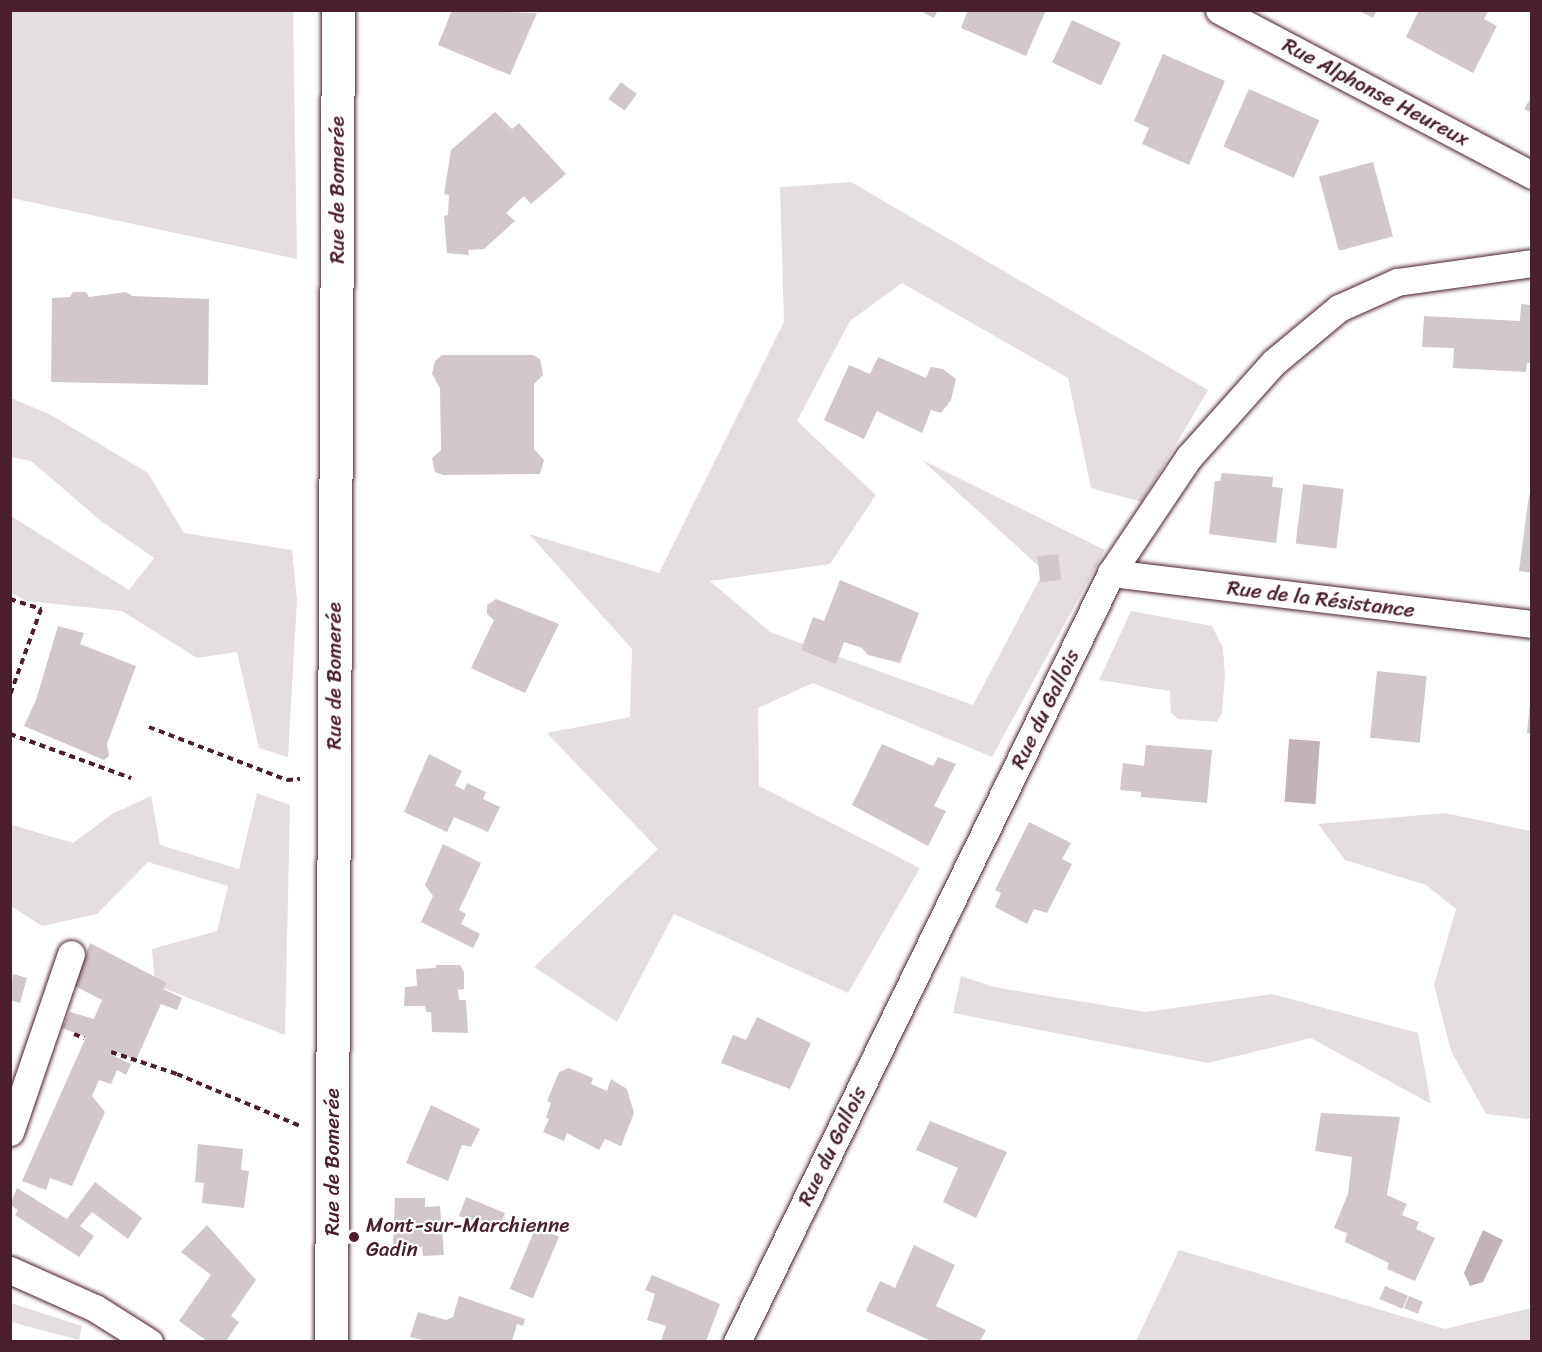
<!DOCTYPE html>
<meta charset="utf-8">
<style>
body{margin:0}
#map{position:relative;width:1542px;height:1352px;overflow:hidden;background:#fff;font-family:Sriracha,sans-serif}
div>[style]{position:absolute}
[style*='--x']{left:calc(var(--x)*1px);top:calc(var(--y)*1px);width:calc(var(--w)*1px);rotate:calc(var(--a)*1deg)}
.green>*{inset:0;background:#e5dee0}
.water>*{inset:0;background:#c1b3b6;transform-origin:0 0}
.building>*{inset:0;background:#d2c7cb;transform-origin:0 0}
.path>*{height:4px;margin-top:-2px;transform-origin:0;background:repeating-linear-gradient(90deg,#4a1f2b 0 6px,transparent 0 10.5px)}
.roads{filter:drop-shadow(0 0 2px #4a1f2b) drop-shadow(0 0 2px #4a1f2b)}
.minor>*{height:27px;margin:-13.5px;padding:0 13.5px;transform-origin:13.5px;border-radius:13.5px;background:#fff}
.primary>*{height:33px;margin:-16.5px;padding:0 16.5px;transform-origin:16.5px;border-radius:16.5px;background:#fff}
.dots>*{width:16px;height:16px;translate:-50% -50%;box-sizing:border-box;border:3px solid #fff;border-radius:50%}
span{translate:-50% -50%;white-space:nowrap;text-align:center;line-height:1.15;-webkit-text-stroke:4.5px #fff;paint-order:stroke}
.street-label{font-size:21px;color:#4a1f2b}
.poi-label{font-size:21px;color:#4a1f2b}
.left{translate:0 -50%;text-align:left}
.frame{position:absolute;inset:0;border:12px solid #4a1f2b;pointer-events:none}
</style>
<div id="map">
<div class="green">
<i style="clip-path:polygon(11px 10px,293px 11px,297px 259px,11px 198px)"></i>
<i style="clip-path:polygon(851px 182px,1208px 390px,1142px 502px,1091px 488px,1068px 378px,902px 283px,850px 321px,797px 421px,876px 495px,830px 564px,710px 581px,770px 632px,973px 705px,1044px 571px,922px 460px,1105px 550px,992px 757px,813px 683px,758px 708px,759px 786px,920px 868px,848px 993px,674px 914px,617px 1022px,534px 967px,658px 849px,547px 733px,630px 717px,632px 649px,529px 534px,659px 573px,784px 322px,780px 187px)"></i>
<i style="clip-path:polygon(11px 398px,51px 415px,148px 473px,184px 533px,292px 550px,297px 600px,288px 757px,259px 748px,237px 652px,197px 658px,122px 611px,27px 601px,11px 593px,11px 516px,129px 590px,154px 558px,101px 521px,31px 461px,11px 457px)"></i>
<i style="clip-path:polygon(1131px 611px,1212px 626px,1223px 648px,1225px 676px,1222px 713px,1217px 722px,1178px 719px,1171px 713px,1170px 691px,1099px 680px)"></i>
<i style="clip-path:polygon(257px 793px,290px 805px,285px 1035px,155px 985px,152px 949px,217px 931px,228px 886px,148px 862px,97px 914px,42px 926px,11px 906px,10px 816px,12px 825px,73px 843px,112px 814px,151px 796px,160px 845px,239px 869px)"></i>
<i style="clip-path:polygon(1445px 813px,1531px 831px,1531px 1119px,1486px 1114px,1451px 1051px,1434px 985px,1456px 909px,1426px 885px,1345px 860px,1318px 824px)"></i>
<i style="clip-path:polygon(961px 976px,994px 987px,1145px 1012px,1272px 994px,1418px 1033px,1431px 1104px,1311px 1038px,1208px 1063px,953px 1013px)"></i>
<i style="clip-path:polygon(1179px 1250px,1445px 1329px,1531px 1308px,1531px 1341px,1136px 1341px)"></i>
<i style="clip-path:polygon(11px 1303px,82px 1326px,79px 1340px,11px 1322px)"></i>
</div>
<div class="water">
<i style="left:1289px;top:739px;width:31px;height:63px;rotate:4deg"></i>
<i style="clip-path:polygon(1483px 1230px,1503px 1240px,1483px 1282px,1470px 1286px,1464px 1273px)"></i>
</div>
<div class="building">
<i style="clip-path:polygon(452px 10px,537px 13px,510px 75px,438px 45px)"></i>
<i style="clip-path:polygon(918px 10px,938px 10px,934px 18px)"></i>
<i style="clip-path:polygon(968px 10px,1046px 10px,1026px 56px,961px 28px)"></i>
<i style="clip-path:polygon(1358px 10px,1377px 10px,1373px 18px)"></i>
<i style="clip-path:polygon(1419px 10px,1489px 10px,1484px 19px,1497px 26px,1473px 73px,1406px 37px)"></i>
<i style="left:1072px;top:20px;width:54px;height:47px;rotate:25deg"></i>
<i style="clip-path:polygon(1163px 54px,1225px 81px,1189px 165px,1142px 144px,1149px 128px,1134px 121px)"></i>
<i style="left:621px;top:82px;width:20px;height:21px;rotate:37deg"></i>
<i style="left:1249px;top:89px;width:77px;height:63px;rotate:24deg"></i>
<i style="clip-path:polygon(1532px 96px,1532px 113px,1524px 109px)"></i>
<i style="clip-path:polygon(495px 112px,512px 129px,519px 123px,566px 174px,531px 204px,524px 196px,506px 213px,515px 221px,484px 249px,468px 250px,469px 255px,447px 253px,444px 216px,448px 215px,449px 195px,444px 194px,451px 150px)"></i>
<i style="left:1373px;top:162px;width:77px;height:56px;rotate:75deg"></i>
<i style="clip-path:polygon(73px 292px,86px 292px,89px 297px,126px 292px,132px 296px,209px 299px,208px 385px,51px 382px,52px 298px,70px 297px)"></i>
<i style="clip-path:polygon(1521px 304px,1532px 305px,1532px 363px,1527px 363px,1526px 372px,1453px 368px,1454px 348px,1422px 347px,1424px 316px,1520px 321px)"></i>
<i style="clip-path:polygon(442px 355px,533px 355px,540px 359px,543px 375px,534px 384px,534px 449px,544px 460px,540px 474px,443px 475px,435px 472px,432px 458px,441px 450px,440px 388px,432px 374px,435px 361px)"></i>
<i style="clip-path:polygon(878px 357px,926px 378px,931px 367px,943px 369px,956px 379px,951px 400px,941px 413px,931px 410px,922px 433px,877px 411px,864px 439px,824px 420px,849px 365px,870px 374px)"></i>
<i style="clip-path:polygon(1222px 473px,1273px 477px,1272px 487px,1283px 488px,1276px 543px,1209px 534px,1215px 481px,1220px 481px)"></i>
<i style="left:1303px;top:484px;width:41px;height:60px;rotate:7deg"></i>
<i style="clip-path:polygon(1529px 495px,1532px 495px,1532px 573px,1519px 571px)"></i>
<i style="left:1058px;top:554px;width:26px;height:21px;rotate:83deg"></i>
<i style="clip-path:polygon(840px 580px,919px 613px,900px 663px,868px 655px,862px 648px,844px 642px,836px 664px,801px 650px,813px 617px,824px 621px)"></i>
<i style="clip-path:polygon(496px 599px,559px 624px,525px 693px,471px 668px,494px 620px,487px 614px,487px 605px)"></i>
<i style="clip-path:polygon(58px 626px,84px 633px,80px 644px,136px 666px,107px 744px,109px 756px,104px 760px,24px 726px,36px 700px)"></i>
<i style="left:1377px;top:671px;width:50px;height:67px;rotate:6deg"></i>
<i style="clip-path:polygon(1530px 703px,1532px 703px,1532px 734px,1527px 733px)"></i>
<i style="clip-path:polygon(882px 744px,933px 766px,938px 757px,956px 764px,934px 806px,946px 811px,928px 846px,852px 805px)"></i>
<i style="clip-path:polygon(1146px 745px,1212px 750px,1207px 803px,1141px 797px,1141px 792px,1120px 790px,1123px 763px,1144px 766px)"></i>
<i style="clip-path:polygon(429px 754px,462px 771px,455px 785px,464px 790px,467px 783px,486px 792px,483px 799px,500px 807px,488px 832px,454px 817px,447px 832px,404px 812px)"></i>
<i style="clip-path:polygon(1029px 822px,1071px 843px,1062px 859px,1072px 864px,1047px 913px,1034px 909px,1027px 924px,995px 907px,1001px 893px,995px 890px)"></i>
<i style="clip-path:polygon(443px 844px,481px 863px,459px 910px,466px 914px,461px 924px,480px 934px,473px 948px,421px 922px,433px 896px,425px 885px)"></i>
<i style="clip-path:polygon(90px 943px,167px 983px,163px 989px,182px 998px,177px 1010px,161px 1004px,136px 1060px,112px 1050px,110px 1054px,131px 1064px,126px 1075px,117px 1070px,111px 1084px,99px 1080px,92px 1096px,105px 1112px,72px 1186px,50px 1178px,46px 1190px,22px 1181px,86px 1037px,62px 1028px,70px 1012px,94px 1019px,102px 1000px,75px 986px)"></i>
<i style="clip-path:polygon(436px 965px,460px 965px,464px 972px,464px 989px,458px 990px,459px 1000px,466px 1000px,468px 1033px,432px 1032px,431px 1012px,426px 1012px,425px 1006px,404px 1006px,405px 987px,417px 986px,416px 969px,436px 968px)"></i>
<i style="clip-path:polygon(13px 974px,27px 978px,20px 1003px,10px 1000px)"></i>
<i style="clip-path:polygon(757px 1017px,811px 1043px,790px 1089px,721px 1063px,733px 1035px,746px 1040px)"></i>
<i style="clip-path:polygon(569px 1068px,593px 1078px,591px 1084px,607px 1091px,611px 1079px,627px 1089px,634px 1113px,621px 1146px,605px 1139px,599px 1150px,567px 1133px,564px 1141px,543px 1132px,549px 1119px,546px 1118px,551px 1103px,547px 1101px,559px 1072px)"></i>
<i style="clip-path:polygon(431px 1105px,480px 1129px,471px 1147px,462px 1145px,448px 1181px,406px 1163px)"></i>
<i style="clip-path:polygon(1321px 1113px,1400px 1117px,1387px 1195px,1407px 1204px,1402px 1215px,1419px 1222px,1416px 1229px,1435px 1238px,1415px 1281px,1387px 1269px,1389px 1263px,1345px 1242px,1347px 1233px,1334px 1228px,1348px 1194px,1352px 1157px,1315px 1151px)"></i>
<i style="clip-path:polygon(930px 1121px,1007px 1152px,976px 1218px,943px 1202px,958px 1168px,916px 1150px)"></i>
<i style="clip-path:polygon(198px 1144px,243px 1149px,241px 1170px,249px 1171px,244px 1208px,202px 1203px,204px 1183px,195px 1182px)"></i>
<i style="clip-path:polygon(95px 1182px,142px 1218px,128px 1239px,92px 1212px,80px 1226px,94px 1236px,79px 1257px,15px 1215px,18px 1210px,10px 1205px,17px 1188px,67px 1219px)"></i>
<i style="clip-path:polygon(466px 1197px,505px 1213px,500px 1225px,490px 1221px,487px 1226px,459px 1216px)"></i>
<i style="clip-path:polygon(395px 1198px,425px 1198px,425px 1207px,440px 1206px,444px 1255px,423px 1256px,422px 1247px,393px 1246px)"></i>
<i style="clip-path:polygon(207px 1225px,256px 1280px,231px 1316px,239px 1322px,226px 1341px,207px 1341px,179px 1321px,211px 1275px,181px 1252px)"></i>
<i style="left:536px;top:1227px;width:25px;height:67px;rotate:23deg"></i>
<i style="clip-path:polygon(914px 1245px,955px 1265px,936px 1306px,986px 1330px,980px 1341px,931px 1341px,866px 1311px,880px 1281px,895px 1288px)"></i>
<i style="clip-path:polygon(652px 1275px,720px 1304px,706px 1341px,661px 1341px,666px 1326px,647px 1320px,655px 1294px,645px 1290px)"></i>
<i style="left:1385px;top:1286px;width:25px;height:14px;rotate:23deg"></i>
<i style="clip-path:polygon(459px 1296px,525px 1319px,523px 1326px,517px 1324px,512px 1341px,426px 1341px,410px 1337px,418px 1312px,446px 1320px,453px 1317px)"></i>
<i style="left:1409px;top:1296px;width:15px;height:13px;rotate:23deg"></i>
</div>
<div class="path">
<i style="--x:10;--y:599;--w:33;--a:18"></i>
<i style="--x:41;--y:609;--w:91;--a:109.8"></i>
<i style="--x:149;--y:727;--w:148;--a:21"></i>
<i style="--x:287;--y:780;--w:13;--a:-4"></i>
<i style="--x:10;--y:734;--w:129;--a:20"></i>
<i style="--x:74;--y:1034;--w:11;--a:22"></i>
<i style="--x:111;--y:1052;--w:70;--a:18.4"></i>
<i style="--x:177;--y:1074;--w:134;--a:22.9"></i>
</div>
<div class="roads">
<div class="minor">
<i style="--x:1219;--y:10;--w:354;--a:27.8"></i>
<i style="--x:1111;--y:573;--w:424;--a:6.9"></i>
<i style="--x:10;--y:1132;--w:188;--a:-71.1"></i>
<i style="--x:10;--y:1270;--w:93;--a:24.1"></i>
<i style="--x:95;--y:1308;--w:64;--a:32.2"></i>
<i style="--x:737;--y:1342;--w:855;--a:-64.06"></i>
<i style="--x:1111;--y:573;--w:140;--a:-56.1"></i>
<i style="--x:1189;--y:457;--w:127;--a:-48.2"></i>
<i style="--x:1274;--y:362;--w:85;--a:-39.7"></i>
<i style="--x:1339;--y:308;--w:64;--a:-24.1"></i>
<i style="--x:1397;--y:282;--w:136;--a:-8"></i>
</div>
<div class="primary">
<i style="--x:331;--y:1342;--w:1332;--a:-89.7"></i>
</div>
</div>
<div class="dots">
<i style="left:354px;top:1237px;background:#4a1f2b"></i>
</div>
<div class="street-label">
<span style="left:1376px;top:92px;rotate:28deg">Rue Alphonse Heureux</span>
<span style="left:337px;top:190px;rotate:-90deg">Rue de Bomerée</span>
<span style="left:1321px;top:599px;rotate:7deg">Rue de la Résistance</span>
<span style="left:334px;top:676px;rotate:-90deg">Rue de Bomerée</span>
<span style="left:1045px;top:709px;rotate:-64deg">Rue du Gallois</span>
<span style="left:832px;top:1146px;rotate:-64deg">Rue du Gallois</span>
<span style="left:332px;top:1162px;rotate:-90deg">Rue de Bomerée</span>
</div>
<div class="poi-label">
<span class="left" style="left:366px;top:1237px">Mont-sur-Marchienne<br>Gadin</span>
</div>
<div class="frame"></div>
</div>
